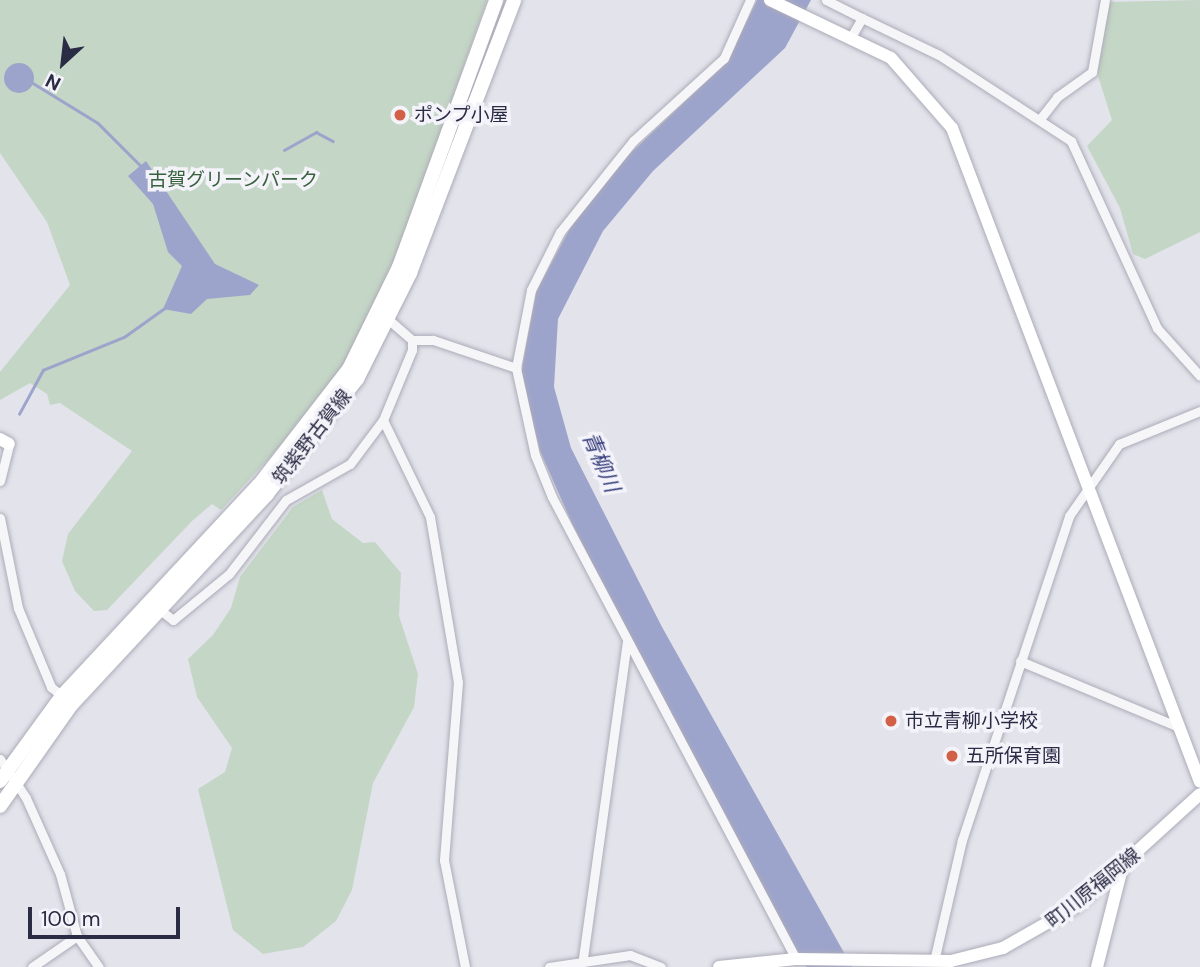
<!DOCTYPE html>
<meta charset="utf-8">
<style>
body{margin:0}
#map{position:relative;width:1200px;height:967px;overflow:hidden;background:#e3e3eb;font-family:"DM Sans","Noto Sans JP",sans-serif}
div>[style]{position:absolute}
[style*='--x']{left:calc(var(--x)*1px);top:calc(var(--y)*1px);width:calc(var(--w)*1px);rotate:calc(var(--a)*1deg)}
.green>*{inset:0;background:#c4d6c5}
.water>*{inset:0;background:#9da4cc}
.round{border-radius:50%}
.stream>*{height:2.5px;margin:-1.25px;padding:0 1.25px;transform-origin:1.25px;border-radius:1.25px;background:#9da4cc}
.roads{filter:drop-shadow(0 0 2px #acacb9) drop-shadow(0 0 2px #acacb9)}
.street>*{height:9px;margin:-4.5px;padding:0 4.5px;transform-origin:4.5px;border-radius:4.5px;background:#f6f6f9}
.secondary>*{height:12px;margin:-6px;padding:0 6px;transform-origin:6px;border-radius:6px;background:#fff}
.primary>*{height:14px;margin:-7px;padding:0 7px;transform-origin:7px;border-radius:7px;background:#fff}
.dots>*{width:19px;height:19px;translate:-50% -50%;box-sizing:border-box;border:4px solid #f3f3f9;border-radius:50%}
span{translate:-50% -50%;white-space:nowrap;text-align:center;line-height:1.15;-webkit-text-stroke:7px #f3f3f9;paint-order:stroke}
.poi-label{font-size:19px;color:#2a2b44}
.left{translate:0 -50%;text-align:left}
.park-label{font-size:19px;color:#37613d}
.street-label{font-size:19px;color:#2a2b44}
.water-label{font-size:21px;color:#333a7a;font-style:italic}
.north{position:absolute;left:28px;top:28px;width:70px;height:70px;-webkit-text-stroke:5px #f3f3f9;paint-order:stroke;rotate:207deg;font-size:19px;font-weight:700;line-height:28px;text-align:center;color:#2a2b44}
.north::after{content:'';display:block;margin:auto;width:24px;height:32px;background:#2a2b44;clip-path:polygon(50% 0,100% 100%,50% 72%,0 100%)}
.scale{position:absolute;left:28px;top:907px;width:152px;height:32px;box-sizing:border-box;border:4px solid #2a2b44;border-top:0;padding-left:9px;font-size:21px;line-height:24px;white-space:nowrap;color:#2a2b44;-webkit-text-stroke:5px #f3f3f9;paint-order:stroke}
</style>
<div id="map">
<div class="green">
<i style="clip-path:polygon(0 0,487px 0,389px 279px,326px 397px,221px 510px,212px 504px,193px 520px,107px 610px,94px 611px,75px 591px,62px 561px,68px 534px,132px 451px,60px 403px,50px 405px,47px 394px,30px 383px,0 400px,0 372px,70px 285px,47px 222px,0 153px)"></i>
<i style="clip-path:polygon(1200px 0,1200px 232px,1145px 259px,1133px 254px,1120px 208px,1087px 146px,1112px 120px,1098px 76px,1106px 2px)"></i>
<i style="clip-path:polygon(322px 490px,332px 519px,363px 543px,375px 542px,401px 573px,399px 616px,418px 674px,414px 707px,373px 783px,352px 890px,336px 921px,303px 947px,263px 954px,233px 930px,198px 789px,225px 772px,232px 748px,197px 697px,188px 659px,213px 635px,231px 608px,240px 577px,293px 507px)"></i>
</div>
<div class="water">
<i style="clip-path:polygon(757px 0,811px 0,785px 48px,653px 171px,603px 231px,558px 319px,554px 387px,571px 448px,662px 627px,852px 967px,806px 967px,794px 947px,589px 562px,540px 451px,521px 374px,536px 292px,576px 217px,620px 163px,727px 62px)"></i>
<i class="round" style="left:4px;top:63px;width:30px;height:30px"></i>
<i style="clip-path:polygon(146px 161px,215px 264px,259px 285px,250px 295px,207px 299px,191px 314px,163px 309px,182px 266px,168px 252px,153px 204px,128px 176px)"></i>
</div>
<div class="stream">
<i style="--x:33;--y:83;--w:76;--a:31.6"></i>
<i style="--x:98;--y:123;--w:64;--a:45"></i>
<i style="--x:284;--y:150;--w:37;--a:-29"></i>
<i style="--x:316;--y:132;--w:19;--a:28"></i>
<i style="--x:19;--y:414;--w:50;--a:-61.4"></i>
<i style="--x:43;--y:370;--w:87;--a:-22.2"></i>
<i style="--x:124;--y:337;--w:52;--a:-35.5"></i>
</div>
<div class="roads">
<div class="street">
<i style="--x:750;--y:0;--w:64;--a:114.1"></i>
<i style="--x:724;--y:58;--w:123;--a:137.6"></i>
<i style="--x:633;--y:141;--w:117;--a:128.7"></i>
<i style="--x:560;--y:232;--w:65;--a:116.6"></i>
<i style="--x:531;--y:290;--w:79;--a:100.9"></i>
<i style="--x:516;--y:368;--w:89;--a:77.7"></i>
<i style="--x:535;--y:455;--w:45;--a:68"></i>
<i style="--x:552;--y:497;--w:522;--a:62.16"></i>
<i style="--x:826;--y:0;--w:40;--a:26.6"></i>
<i style="--x:851;--y:37;--w:22;--a:-60"></i>
<i style="--x:862;--y:18;--w:85;--a:25.7"></i>
<i style="--x:939;--y:55;--w:158;--a:33.1"></i>
<i style="--x:1071;--y:141;--w:206;--a:65.3"></i>
<i style="--x:1157;--y:328;--w:64;--a:48.1"></i>
<i style="--x:1040;--y:119;--w:28;--a:-52"></i>
<i style="--x:1057;--y:97;--w:43;--a:-35.5"></i>
<i style="--x:1092;--y:72;--w:73;--a:-79.8"></i>
<i style="--x:389;--y:320;--w:30;--a:41"></i>
<i style="--x:412;--y:340;--w:10;--a:90"></i>
<i style="--x:412;--y:350;--w:76;--a:112.5"></i>
<i style="--x:383;--y:420;--w:108;--a:64.1"></i>
<i style="--x:430;--y:517;--w:167;--a:80.4"></i>
<i style="--x:458;--y:682;--w:179;--a:94.5"></i>
<i style="--x:444;--y:860;--w:109;--a:78.9"></i>
<i style="--x:412;--y:340;--w:21;--a:0"></i>
<i style="--x:433;--y:340;--w:88;--a:18.6"></i>
<i style="--x:0;--y:481;--w:38;--a:-76"></i>
<i style="--x:0;--y:518;--w:92;--a:78.7"></i>
<i style="--x:18;--y:608;--w:86;--a:67.3"></i>
<i style="--x:51;--y:687;--w:14;--a:39"></i>
<i style="--x:159;--y:609;--w:18;--a:38"></i>
<i style="--x:173;--y:620;--w:72;--a:-39.4"></i>
<i style="--x:229;--y:574;--w:93;--a:-52.4"></i>
<i style="--x:286;--y:500;--w:73;--a:-29.4"></i>
<i style="--x:350;--y:464;--w:55;--a:-53.1"></i>
<i style="--x:1020;--y:661;--w:169;--a:22.6"></i>
<i style="--x:0;--y:759;--w:47;--a:56.3"></i>
<i style="--x:26;--y:798;--w:83;--a:65.9"></i>
<i style="--x:60;--y:874;--w:64;--a:74.7"></i>
<i style="--x:77;--y:936;--w:38;--a:55"></i>
<i style="--x:583;--y:958;--w:319;--a:-82.1"></i>
<i style="--x:934;--y:961;--w:124;--a:-77"></i>
<i style="--x:962;--y:840;--w:341;--a:-71.7"></i>
<i style="--x:1069;--y:516;--w:88;--a:-55.2"></i>
<i style="--x:1119;--y:444;--w:87;--a:-22.2"></i>
<i style="--x:32;--y:967;--w:55;--a:-34.6"></i>
<i style="--x:549;--y:967;--w:82;--a:-8.4"></i>
<i style="--x:630;--y:955;--w:33;--a:21"></i>
</div>
<div class="secondary">
<i style="--x:770;--y:0;--w:134;--a:25.6"></i>
<i style="--x:891;--y:58;--w:93;--a:48.9"></i>
<i style="--x:952;--y:128;--w:699;--a:69.23"></i>
<i style="--x:0;--y:439;--w:10;--a:29"></i>
<i style="--x:719;--y:967;--w:77;--a:-5.9"></i>
<i style="--x:796;--y:959;--w:155;--a:0.7"></i>
<i style="--x:951;--y:961;--w:54;--a:-14"></i>
<i style="--x:1003;--y:948;--w:85;--a:-29.6"></i>
<i style="--x:1077;--y:906;--w:166;--a:-42.3"></i>
<i style="--x:1097;--y:967;--w:102;--a:-75.8"></i>
</div>
<div class="primary">
<i style="--x:0;--y:781;--w:105;--a:-53.9"></i>
<i style="--x:62;--y:696;--w:289;--a:-47"></i>
<i style="--x:259;--y:485;--w:147;--a:-52.2"></i>
<i style="--x:349;--y:369;--w:114;--a:-63.9"></i>
<i style="--x:399;--y:267;--w:284;--a:-70"></i>
<i style="--x:0;--y:806;--w:123;--a:-54.9"></i>
<i style="--x:71;--y:705;--w:288;--a:-47.1"></i>
<i style="--x:267;--y:494;--w:146;--a:-52"></i>
<i style="--x:357;--y:379;--w:119;--a:-63.4"></i>
<i style="--x:410;--y:273;--w:292;--a:-69.1"></i>
</div>
</div>
<div class="dots">
<i style="left:400px;top:115px;background:#d26046"></i>
<i style="left:891px;top:721px;background:#d26046"></i>
<i style="left:952px;top:756px;background:#d26046"></i>
</div>
<div class="poi-label">
<span class="left" style="left:414px;top:115px">ポンプ小屋</span>
<span class="left" style="left:905px;top:721px">市立青柳小学校</span>
<span class="left" style="left:966px;top:756px">五所保育園</span>
</div>
<div class="park-label">
<span style="left:233px;top:180px">古賀グリーンパーク</span>
</div>
<div class="street-label">
<span style="left:312px;top:437px;rotate:-52deg">筑紫野古賀線</span>
<span style="left:1093px;top:888px;rotate:-39deg">町川原福岡線</span>
</div>
<div class="water-label">
<span style="left:601px;top:462px;rotate:67deg">青柳川</span>
</div>
<div class="north">N</div>
<div class="scale">100 m</div>
</div>
